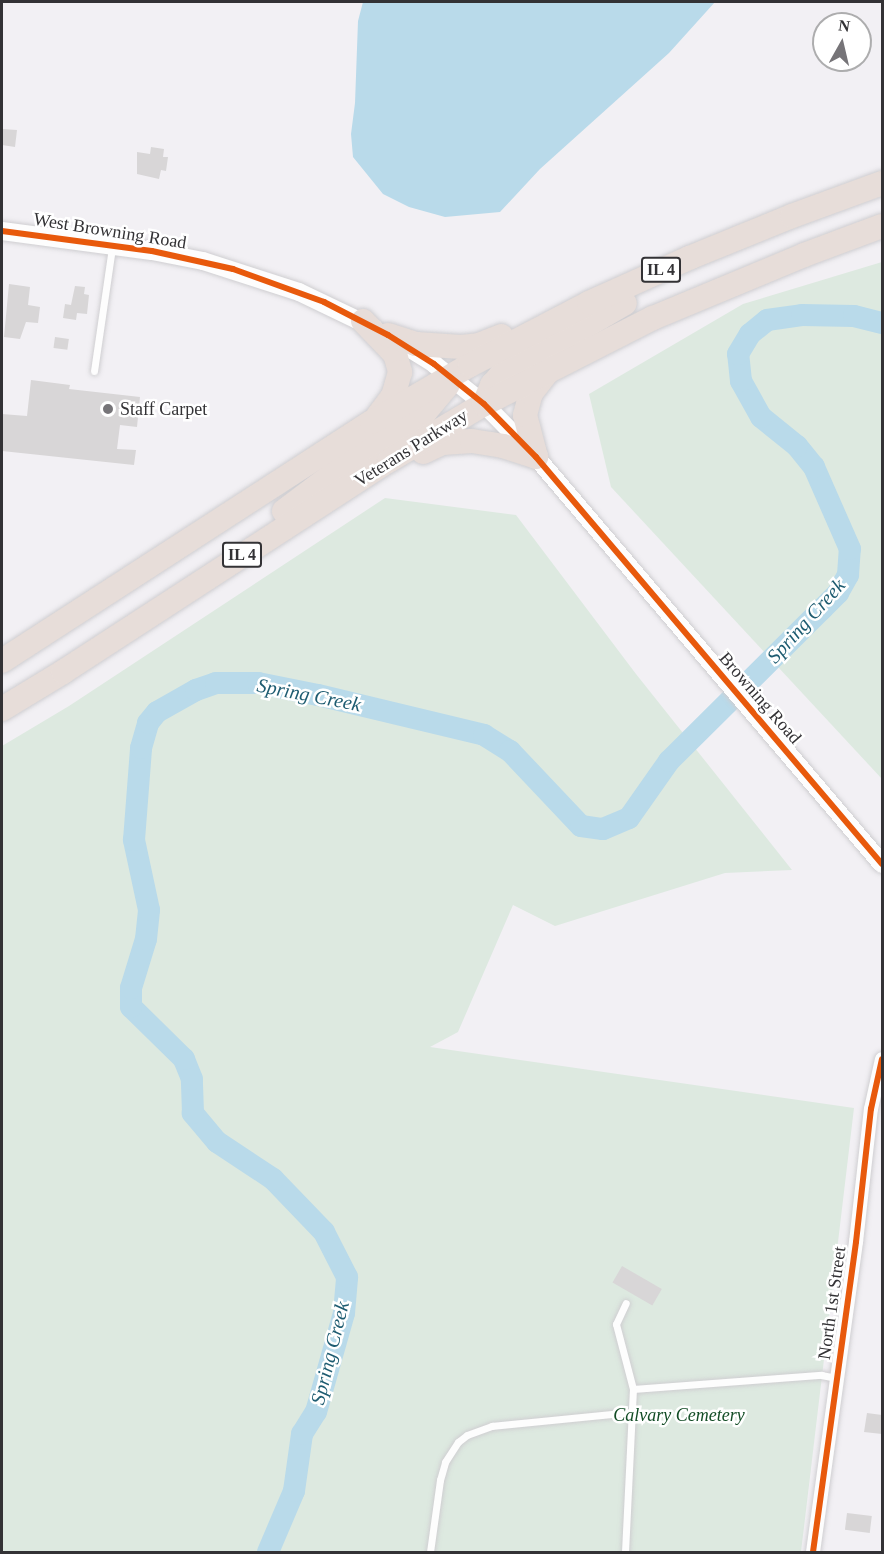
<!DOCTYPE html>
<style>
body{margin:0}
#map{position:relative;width:884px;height:1554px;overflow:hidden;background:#f2f0f4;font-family:Georgia,serif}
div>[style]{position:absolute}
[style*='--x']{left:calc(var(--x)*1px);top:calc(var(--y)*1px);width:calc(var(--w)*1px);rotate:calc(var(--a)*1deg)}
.green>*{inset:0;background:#dde9e0}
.water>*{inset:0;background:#b9daea}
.river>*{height:22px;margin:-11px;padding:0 11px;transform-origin:11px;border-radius:11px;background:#b9daea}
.building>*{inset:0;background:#d8d6d7;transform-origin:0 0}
.roads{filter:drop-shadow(0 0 2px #cfced1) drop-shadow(0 0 2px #cfced1)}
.lane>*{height:7px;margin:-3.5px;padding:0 3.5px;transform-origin:3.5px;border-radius:3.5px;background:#fdfdfd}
.street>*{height:14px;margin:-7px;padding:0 7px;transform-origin:7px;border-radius:7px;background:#fdfdfd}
.secondary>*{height:18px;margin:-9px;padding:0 9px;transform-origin:9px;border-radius:9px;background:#fdfdfd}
.highway>*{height:24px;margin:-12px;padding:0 12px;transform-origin:12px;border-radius:12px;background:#e7ddd9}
.cycleway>*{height:6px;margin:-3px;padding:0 3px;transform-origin:3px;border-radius:3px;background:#e8590c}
.dots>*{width:16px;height:16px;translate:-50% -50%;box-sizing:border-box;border:3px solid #fff;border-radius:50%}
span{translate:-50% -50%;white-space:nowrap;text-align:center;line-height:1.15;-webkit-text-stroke:5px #fff;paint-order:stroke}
.shield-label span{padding:2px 4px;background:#fff;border:2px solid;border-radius:4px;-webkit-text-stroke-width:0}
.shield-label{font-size:16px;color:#333235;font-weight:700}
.street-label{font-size:18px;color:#333235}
.poi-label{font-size:18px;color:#333235}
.left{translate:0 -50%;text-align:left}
.park-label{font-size:18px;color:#134d26;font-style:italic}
.water-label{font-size:20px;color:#1e5c71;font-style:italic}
.frame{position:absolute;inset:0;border:3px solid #333235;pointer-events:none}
.north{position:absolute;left:812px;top:12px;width:60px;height:60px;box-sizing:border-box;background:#fff;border:2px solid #adadae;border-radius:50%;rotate:8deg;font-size:16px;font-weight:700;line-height:24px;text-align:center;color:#333235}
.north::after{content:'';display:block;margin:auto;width:21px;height:27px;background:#767478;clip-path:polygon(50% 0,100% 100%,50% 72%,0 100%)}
</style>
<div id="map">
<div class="green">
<i style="clip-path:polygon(882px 262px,882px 779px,611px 487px,589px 394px,743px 304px)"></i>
<i style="clip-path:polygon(385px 498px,516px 515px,636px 674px,792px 870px,725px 873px,555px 926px,513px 905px,458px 1032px,430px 1047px,854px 1108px,801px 1552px,2px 1552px,2px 746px,69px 706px)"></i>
</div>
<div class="water">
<i style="clip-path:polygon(363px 2px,715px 2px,669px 53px,540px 169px,500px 212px,445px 217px,409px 207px,383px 194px,353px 157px,351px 134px,355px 103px,358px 21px)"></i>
</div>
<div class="river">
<i style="--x:268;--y:1552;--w:66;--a:-66.9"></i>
<i style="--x:294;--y:1491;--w:58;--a:-82"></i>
<i style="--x:302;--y:1434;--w:26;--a:-58"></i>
<i style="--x:316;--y:1412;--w:103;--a:-74.2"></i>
<i style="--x:344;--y:1313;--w:36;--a:-85"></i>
<i style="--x:347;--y:1277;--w:51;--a:-117.1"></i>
<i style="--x:324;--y:1232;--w:74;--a:-133.9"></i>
<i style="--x:273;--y:1179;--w:67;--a:-146.5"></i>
<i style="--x:217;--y:1142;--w:38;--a:-130"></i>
<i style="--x:193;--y:1113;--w:34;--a:-92"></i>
<i style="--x:192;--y:1079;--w:22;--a:-112"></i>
<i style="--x:184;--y:1059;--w:74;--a:-135.5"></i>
<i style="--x:131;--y:1007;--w:19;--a:-90"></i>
<i style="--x:131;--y:988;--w:51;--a:-73"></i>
<i style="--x:146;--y:939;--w:29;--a:-84"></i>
<i style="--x:149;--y:910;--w:72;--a:-102.1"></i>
<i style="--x:134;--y:840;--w:92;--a:-85.6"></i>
<i style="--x:141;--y:748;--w:26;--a:-74"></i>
<i style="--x:148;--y:723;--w:14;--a:-51"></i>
<i style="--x:157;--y:712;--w:45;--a:-29.4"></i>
<i style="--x:196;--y:690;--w:21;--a:-19"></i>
<i style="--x:216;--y:683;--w:42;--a:0"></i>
<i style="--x:258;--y:683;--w:61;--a:11.3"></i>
<i style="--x:318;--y:695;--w:171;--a:13.5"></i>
<i style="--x:484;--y:735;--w:31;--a:32"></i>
<i style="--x:510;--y:751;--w:103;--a:46.6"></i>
<i style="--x:581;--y:826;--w:22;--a:8"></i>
<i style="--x:603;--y:829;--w:28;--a:-23"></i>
<i style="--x:629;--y:818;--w:70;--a:-54.9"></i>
<i style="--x:669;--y:761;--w:216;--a:-44.8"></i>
<i style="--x:822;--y:609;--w:23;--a:-45"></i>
<i style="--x:838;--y:593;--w:21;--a:-61"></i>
<i style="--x:848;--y:575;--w:26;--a:-86"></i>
<i style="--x:850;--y:549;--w:90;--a:-113.7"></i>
<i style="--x:814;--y:467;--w:27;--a:-129"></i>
<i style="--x:797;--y:446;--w:46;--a:-141.1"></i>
<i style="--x:761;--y:417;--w:41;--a:-119.1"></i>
<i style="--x:741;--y:381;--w:27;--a:-96"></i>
<i style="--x:738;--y:354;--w:23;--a:-59"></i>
<i style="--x:750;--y:334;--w:22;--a:-39"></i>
<i style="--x:767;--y:320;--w:35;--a:-8"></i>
<i style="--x:802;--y:315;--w:52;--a:1.1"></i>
<i style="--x:854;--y:316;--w:29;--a:14"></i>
</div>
<div class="building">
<i style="clip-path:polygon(2px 129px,17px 130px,15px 147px,2px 145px)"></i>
<i style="clip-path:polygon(151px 147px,164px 149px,163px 157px,168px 157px,166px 171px,161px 170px,159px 179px,137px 174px,137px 152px,150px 154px)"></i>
<i style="clip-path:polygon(9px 284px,30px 287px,28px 305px,40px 307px,38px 323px,26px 322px,20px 339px,4px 337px)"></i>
<i style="clip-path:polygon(75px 286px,85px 287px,84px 294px,89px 295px,87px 314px,77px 313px,76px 320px,63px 318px,65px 304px,71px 305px)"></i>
<i style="left:55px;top:337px;width:14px;height:11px;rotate:8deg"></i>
<i style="clip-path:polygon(31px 380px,70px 385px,69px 389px,140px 397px,137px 427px,120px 425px,117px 449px,136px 450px,134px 465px,2px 451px,2px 414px,27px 416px)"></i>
<i style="left:622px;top:1266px;width:46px;height:19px;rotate:30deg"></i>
<i style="clip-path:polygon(867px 1413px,882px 1415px,882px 1434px,864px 1432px)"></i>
<i style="left:847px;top:1513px;width:25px;height:17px;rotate:7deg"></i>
</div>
<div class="roads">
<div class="lane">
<i style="--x:94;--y:371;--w:124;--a:-81.7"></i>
<i style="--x:633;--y:1389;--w:189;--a:-4.3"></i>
<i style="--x:821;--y:1375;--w:16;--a:11"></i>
<i style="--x:430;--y:1552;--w:73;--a:-82.1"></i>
<i style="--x:440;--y:1480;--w:19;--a:-74"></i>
<i style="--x:445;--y:1462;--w:24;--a:-57"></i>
<i style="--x:458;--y:1442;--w:11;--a:-38"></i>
<i style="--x:467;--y:1435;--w:27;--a:-20"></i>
<i style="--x:492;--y:1426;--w:142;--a:-5.7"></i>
<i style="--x:625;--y:1552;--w:163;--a:-87.2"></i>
<i style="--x:633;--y:1389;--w:67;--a:-104.7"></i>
<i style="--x:616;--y:1324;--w:23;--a:-65"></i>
</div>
<div class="street">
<i style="--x:813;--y:1552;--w:313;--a:-82.1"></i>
<i style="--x:856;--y:1242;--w:134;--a:-83.6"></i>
<i style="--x:871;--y:1109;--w:51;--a:-77.6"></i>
</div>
<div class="secondary">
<i style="--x:2;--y:231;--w:151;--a:7.6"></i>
<i style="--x:152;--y:251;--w:52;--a:11.1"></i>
<i style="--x:203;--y:261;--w:101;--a:17.9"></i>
<i style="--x:299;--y:292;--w:83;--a:25.6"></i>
<i style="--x:401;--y:343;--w:39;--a:32"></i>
<i style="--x:434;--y:364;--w:64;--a:38.7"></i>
<i style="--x:484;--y:404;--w:74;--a:45.5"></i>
<i style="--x:536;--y:457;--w:534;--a:49.63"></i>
</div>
<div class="highway">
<i style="--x:363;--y:321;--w:46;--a:45.9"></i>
<i style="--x:395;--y:354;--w:19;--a:74"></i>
<i style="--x:400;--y:372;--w:25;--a:106"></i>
<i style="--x:393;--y:396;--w:25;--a:127"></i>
<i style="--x:388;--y:335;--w:29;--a:18"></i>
<i style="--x:416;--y:344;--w:45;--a:3.8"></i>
<i style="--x:461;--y:347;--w:18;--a:-6"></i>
<i style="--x:479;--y:345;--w:24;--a:-22"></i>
<i style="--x:484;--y:404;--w:21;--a:-67"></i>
<i style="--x:492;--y:385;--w:13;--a:-48"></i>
<i style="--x:501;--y:375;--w:143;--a:-30.1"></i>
<i style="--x:423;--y:452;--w:21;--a:-25"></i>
<i style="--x:442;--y:443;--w:30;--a:-4"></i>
<i style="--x:472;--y:441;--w:31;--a:9"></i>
<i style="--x:503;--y:446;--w:35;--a:18"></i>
<i style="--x:536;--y:457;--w:43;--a:-104.7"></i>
<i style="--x:525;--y:415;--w:23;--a:-75"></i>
<i style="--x:531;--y:393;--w:24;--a:-52"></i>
<i style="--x:284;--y:511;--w:66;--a:-37"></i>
<i style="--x:337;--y:471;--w:106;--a:-33.8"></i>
<i style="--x:425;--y:412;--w:35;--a:-50"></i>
<i style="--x:2;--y:661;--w:440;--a:-32.9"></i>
<i style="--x:372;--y:422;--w:113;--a:-30.2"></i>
<i style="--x:470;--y:365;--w:134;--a:-27.5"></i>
<i style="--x:589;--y:303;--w:110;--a:-24.2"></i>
<i style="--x:689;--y:258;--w:111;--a:-22.2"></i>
<i style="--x:792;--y:216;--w:96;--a:-20.1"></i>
<i style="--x:2;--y:709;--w:71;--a:-31.2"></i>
<i style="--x:63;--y:672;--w:390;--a:-33"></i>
<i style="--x:390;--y:460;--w:109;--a:-30.8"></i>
<i style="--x:484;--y:404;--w:190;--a:-27"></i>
<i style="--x:653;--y:318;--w:164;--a:-22.6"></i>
<i style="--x:804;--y:255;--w:83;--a:-20.4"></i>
</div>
</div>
<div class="cycleway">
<i style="--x:2;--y:231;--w:151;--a:7.6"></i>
<i style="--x:152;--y:251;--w:83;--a:12.5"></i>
<i style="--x:233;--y:269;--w:97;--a:19.9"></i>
<i style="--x:324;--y:302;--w:72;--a:27.3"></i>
<i style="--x:388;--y:335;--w:54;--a:32.2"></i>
<i style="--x:434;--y:364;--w:64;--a:38.7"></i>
<i style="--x:484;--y:404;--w:74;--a:45.5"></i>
<i style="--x:536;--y:457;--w:534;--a:49.63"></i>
<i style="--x:813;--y:1552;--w:313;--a:-82.1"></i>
<i style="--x:856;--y:1242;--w:134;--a:-83.6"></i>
<i style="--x:871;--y:1109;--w:51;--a:-77.6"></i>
</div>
<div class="dots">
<i style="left:108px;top:409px;background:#767478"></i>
</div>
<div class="shield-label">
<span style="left:661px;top:270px">IL 4</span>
<span style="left:242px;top:555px">IL 4</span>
</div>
<div class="street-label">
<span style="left:110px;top:231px;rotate:9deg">West Browning Road</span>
<span style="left:411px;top:448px;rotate:-32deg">Veterans Parkway</span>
<span style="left:760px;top:698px;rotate:49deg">Browning Road</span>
<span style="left:832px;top:1303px;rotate:-82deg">North 1st Street</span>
</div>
<div class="poi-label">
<span class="left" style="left:120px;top:409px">Staff Carpet</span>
</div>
<div class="park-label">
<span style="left:679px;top:1415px">Calvary Cemetery</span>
</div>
<div class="water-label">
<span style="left:806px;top:621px;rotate:-48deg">Spring Creek</span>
<span style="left:309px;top:695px;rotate:11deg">Spring Creek</span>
<span style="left:330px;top:1353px;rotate:-76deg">Spring Creek</span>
</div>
<div class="frame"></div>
<div class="north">N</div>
</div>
